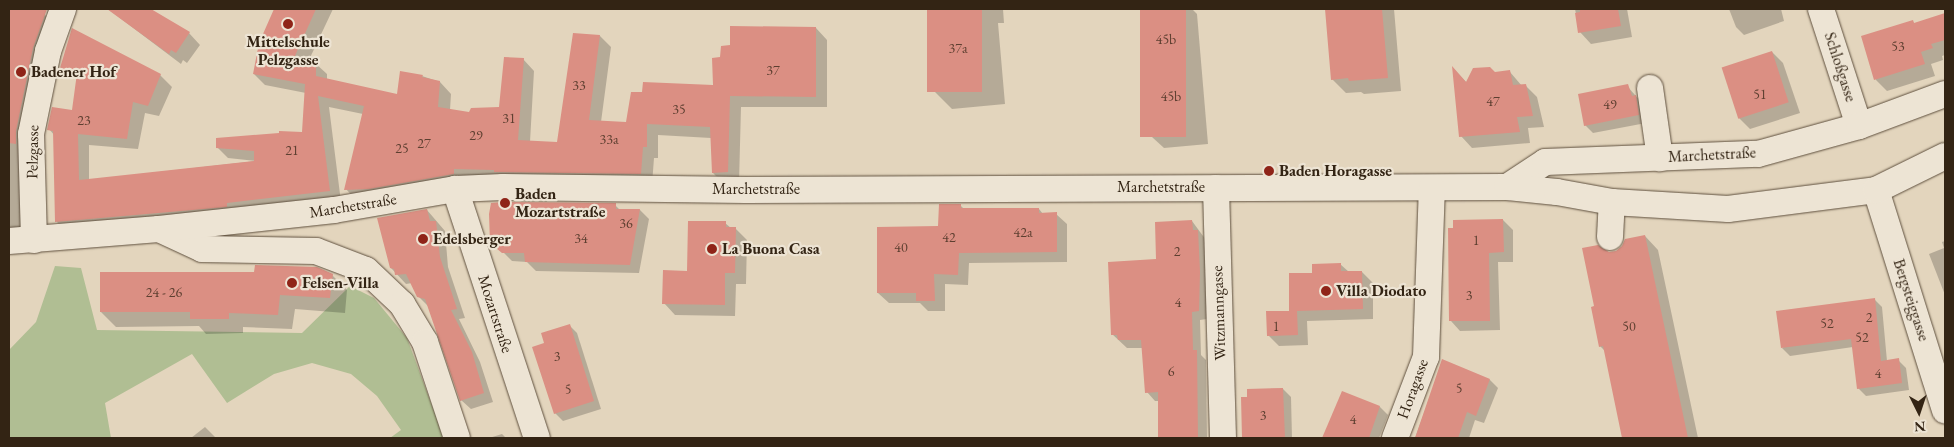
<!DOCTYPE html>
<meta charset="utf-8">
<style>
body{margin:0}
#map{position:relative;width:1954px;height:447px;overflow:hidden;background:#e3d5bd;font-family:"EB Garamond",serif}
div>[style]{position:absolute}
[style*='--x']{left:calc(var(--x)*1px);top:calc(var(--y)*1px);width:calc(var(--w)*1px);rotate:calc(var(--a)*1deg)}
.green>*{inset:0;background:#b0be93}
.shadow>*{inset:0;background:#0003}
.building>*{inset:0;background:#db8f83;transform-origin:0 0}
.roads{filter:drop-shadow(0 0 1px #5f503e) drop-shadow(0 0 1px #5f503e)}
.minor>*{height:26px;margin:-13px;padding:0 13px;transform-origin:13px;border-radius:13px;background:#ede4d4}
.dots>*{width:14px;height:14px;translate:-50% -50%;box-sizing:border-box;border:2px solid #ede4d4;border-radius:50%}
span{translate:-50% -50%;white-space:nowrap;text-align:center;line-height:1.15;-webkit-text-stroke:4.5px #ede4d4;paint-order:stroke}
.number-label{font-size:14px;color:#5d3f30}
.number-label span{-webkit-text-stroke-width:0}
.poi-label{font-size:16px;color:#332414;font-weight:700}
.left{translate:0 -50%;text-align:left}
.street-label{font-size:16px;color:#332414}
.frame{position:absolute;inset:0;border:10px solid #332414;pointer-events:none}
.north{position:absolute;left:1894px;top:387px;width:50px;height:50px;-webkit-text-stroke:4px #ede4d4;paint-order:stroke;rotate:176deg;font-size:14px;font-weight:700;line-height:20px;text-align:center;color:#332414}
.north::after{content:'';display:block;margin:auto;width:18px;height:22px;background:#332414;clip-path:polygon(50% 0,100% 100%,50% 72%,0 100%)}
</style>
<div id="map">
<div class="green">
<i style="clip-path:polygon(55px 266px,81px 268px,97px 330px,302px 333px,350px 286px,374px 298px,407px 338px,444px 438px,390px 438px,401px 430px,377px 396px,351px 374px,312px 363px,274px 374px,227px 403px,192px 354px,105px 403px,111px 438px,9px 438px,9px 350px,36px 322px)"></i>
</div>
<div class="shadow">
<i style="clip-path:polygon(9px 9px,46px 9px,44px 15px,47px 16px,48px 9px,67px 9px,50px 65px,35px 242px,9px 246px)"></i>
<i style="clip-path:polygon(108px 9px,149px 9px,189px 33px,200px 45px,187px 63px,183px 60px,181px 64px)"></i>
<i style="clip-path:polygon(276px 9px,333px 9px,308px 62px,315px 63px,327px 74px,327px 80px,398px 95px,422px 76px,440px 82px,451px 94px,450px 110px,469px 114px,500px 109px,523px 59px,534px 71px,530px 142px,558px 143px,574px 35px,600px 36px,611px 47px,601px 122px,627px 123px,714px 87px,816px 28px,827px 40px,827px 107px,741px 107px,739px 183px,724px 184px,713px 173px,711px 138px,658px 135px,658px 158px,654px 158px,652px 185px,357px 201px,346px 189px,363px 114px,329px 107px,341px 202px,68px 233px,57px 222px,55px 136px,49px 129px,73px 111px,77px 80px,61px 68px,160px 75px,172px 87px,159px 116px,145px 113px,138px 149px,89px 145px,89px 180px,256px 161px,228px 158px,217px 147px,304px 134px,306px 93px,265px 85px,254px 74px,260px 43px)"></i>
<i style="clip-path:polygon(1003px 9px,1004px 23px,998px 23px,1005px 104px,952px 109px,935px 92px,928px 10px)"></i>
<i style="clip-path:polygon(1192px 9px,1197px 14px,1208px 144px,1164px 148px,1152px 137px,1141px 10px)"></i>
<i style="clip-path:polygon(1326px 9px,1394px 9px,1401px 91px,1364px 94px,1361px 92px,1346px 93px,1332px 79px)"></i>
<i style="clip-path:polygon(1575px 9px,1627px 9px,1632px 37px,1591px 44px,1580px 32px)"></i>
<i style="clip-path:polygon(1729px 9px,1781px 9px,1784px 21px,1744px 35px,1736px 27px)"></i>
<i style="clip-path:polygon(1945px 15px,1945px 55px,1942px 56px,1943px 60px,1931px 64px,1935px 76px,1887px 91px,1876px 80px,1862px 37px,1912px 21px,1915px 24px)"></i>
<i style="clip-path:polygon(1772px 52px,1783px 63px,1800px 113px,1750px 129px,1739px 118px)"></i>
<i style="clip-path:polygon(1454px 69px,1467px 83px,1495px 73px,1510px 72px,1522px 86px,1526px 86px,1537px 97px,1544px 127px,1528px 128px,1530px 143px,1472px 148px,1461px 136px)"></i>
<i style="clip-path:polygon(1627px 86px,1643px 104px,1646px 123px,1593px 133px,1585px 125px)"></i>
<i style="clip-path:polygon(615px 205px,620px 210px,640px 210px,649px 219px,639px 273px,536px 271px,527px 262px,512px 261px,499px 248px)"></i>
<i style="clip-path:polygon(960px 205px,964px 209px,1039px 209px,1043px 214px,1056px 214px,1067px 224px,1067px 262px,969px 263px,968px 285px,945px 284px,945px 311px,928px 311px,920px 303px,889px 303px,878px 293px)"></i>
<i style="clip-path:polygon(427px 210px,445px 231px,448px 267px,465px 318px,459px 319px,480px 362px,493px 402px,471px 409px,461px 400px,428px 306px,418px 296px,412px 283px,406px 284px,391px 268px)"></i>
<i style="clip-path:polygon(1503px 220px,1513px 230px,1513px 262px,1498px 262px,1500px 330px,1460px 331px,1451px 321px)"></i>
<i style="clip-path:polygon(1192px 221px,1206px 240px,1207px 319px,1200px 320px,1201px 355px,1206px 360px,1207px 438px,1159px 438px,1159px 401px,1155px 401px,1147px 392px,1143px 348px,1127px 348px,1112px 334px,1157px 260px)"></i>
<i style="clip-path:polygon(725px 223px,731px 228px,735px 228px,747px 240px,746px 284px,736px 284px,735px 316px,675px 315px,664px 303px)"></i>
<i style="clip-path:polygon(1645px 236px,1658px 250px,1698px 438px,1623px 438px,1605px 351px,1600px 346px,1596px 307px,1608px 253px,1617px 252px)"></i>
<i style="clip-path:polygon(1945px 241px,1945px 295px,1929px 254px,1944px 248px,1942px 242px)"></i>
<i style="clip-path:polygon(1340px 264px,1349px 272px,1362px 272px,1373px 283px,1373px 319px,1307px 321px,1308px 345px,1279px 346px,1268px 335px,1291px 312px,1313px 274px)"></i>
<i style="clip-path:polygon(255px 273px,332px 275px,347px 290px,345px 313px,295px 309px,292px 329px,243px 327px,243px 333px,206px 334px,199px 326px,116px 327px,101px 312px)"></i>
<i style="clip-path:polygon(1874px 299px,1882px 307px,1887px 361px,1898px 360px,1906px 368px,1909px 390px,1866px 396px,1858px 388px,1853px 347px,1790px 356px,1782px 348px)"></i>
<i style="clip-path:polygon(569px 325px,577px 333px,601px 409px,563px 421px,555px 413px,546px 344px)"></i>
<i style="clip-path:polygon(1443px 361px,1490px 380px,1498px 388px,1484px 423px,1475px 420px,1469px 438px,1415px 438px)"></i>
<i style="clip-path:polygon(1283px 389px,1291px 397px,1292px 438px,1244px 438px,1243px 398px)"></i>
<i style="clip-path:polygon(1343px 393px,1380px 407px,1388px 415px,1379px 438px,1324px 438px)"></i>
<i style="clip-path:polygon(205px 427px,216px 438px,191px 438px)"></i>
<i style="clip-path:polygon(502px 434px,506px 438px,489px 438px)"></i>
</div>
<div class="building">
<i style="clip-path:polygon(9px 9px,47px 9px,33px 48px,16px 131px,16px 144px,9px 143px)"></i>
<i style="clip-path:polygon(107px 9px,151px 9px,190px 32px,176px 53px,171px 50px,169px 54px)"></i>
<i style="clip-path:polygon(274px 9px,316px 9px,294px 58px,316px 62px,316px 76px,397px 94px,400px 71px,423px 75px,422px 77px,440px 81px,438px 107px,469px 112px,471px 108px,499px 107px,504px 57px,524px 58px,518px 140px,557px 142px,573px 33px,600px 35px,589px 120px,626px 122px,631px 92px,642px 92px,643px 82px,713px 85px,712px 58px,720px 57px,721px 46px,730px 45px,730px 26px,816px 27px,816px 97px,730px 96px,728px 172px,712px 173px,710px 127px,647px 124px,647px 147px,643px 147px,641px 174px,494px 172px,494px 170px,454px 169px,454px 174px,369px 189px,344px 190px,364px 106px,318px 96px,330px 191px,227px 203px,227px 207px,55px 222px,53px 131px,47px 130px,52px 107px,72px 110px,77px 73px,60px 68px,72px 28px,161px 74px,148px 106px,133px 102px,127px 139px,78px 134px,79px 180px,254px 161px,254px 151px,216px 148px,216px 138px,279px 133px,279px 131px,302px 132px,305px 84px,253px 74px,259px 43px)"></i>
<i style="left:927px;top:9px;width:55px;height:83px"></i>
<i style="left:1140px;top:9px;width:46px;height:128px"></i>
<i style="clip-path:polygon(1325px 9px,1382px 9px,1388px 78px,1349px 81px,1348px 78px,1331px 80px)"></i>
<i style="clip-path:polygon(1580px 9px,1618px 9px,1621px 26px,1578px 33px,1575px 13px,1580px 12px)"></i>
<i style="clip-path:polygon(1945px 13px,1945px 40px,1931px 44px,1933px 48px,1921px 52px,1925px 64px,1874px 80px,1861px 36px,1913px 20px,1914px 23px)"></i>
<i style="left:1772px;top:51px;width:54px;height:53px;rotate:72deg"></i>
<i style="clip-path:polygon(1452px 66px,1466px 82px,1473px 68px,1490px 67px,1495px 72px,1510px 70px,1513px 85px,1526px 84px,1533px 116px,1517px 117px,1520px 132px,1459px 137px)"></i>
<i style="clip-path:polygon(1628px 84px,1632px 96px,1636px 95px,1639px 115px,1584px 126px,1578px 94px)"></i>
<i style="clip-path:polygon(503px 202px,616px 203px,616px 209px,640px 209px,630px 265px,525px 262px,524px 253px,502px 253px,490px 243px,489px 214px,491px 203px)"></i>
<i style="clip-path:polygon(939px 204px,961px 204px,961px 208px,1039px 208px,1039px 213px,1057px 212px,1057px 252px,959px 253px,958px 275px,934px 274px,935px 301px,916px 301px,916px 293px,877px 293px,877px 227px,938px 226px)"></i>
<i style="clip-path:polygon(427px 209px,430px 221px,436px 221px,440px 257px,457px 309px,451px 310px,472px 352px,484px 393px,460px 401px,425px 299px,417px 297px,406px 274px,395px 275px,394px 269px,390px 268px,377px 218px)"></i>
<i style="clip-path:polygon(1503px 219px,1504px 252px,1489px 253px,1490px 321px,1449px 321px,1448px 228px,1453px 228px,1453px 220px)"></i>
<i style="clip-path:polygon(1192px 220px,1193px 230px,1198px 230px,1200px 272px,1199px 311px,1192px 312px,1193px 350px,1197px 350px,1198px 438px,1158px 438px,1158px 392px,1145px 393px,1141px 340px,1118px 340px,1117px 335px,1111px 335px,1108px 262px,1156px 259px,1155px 222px)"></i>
<i style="clip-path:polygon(688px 221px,726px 221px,726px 227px,736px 227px,735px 273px,725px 273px,725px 305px,662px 304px,663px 270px,687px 271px)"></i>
<i style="clip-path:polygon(1645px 235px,1688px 438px,1622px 438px,1603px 346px,1599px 347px,1591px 307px,1594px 306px,1582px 248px,1598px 245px,1609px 252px,1616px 251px,1622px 246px,1625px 239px)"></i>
<i style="clip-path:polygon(1341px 263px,1341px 271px,1362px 271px,1363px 309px,1297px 311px,1298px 335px,1267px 336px,1266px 311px,1289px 311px,1289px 273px,1312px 273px,1312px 264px)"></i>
<i style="clip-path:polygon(255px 265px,317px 267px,333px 274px,330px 298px,280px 295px,278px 315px,229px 313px,229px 319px,190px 319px,190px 312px,100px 312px,100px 272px,254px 272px)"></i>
<i style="clip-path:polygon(1875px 298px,1881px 361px,1899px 358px,1902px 383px,1857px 389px,1851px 339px,1781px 348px,1776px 311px)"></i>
<i style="clip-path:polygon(570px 324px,594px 401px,554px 414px,532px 347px,544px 343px,541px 333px)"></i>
<i style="clip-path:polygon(1442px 359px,1490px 379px,1476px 416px,1467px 412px,1458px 438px,1415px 438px)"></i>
<i style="clip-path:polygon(1283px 388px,1285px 438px,1242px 438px,1241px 397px,1247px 397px,1247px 389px)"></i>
<i style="clip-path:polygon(1342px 391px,1380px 406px,1369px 438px,1322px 438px)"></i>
</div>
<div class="roads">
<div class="minor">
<i style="--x:1821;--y:9;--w:123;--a:72"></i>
<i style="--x:1650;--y:88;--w:71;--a:81.9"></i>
<i style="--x:1507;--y:187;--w:45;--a:-33.3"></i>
<i style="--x:1545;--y:162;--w:213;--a:-2.2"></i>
<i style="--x:1758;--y:154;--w:105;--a:-15.5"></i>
<i style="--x:1859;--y:126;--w:92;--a:-20.4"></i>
<i style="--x:1216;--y:188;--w:250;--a:88.4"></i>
<i style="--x:455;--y:189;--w:262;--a:71.8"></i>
<i style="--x:1876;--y:190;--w:231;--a:72.6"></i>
<i style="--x:159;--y:229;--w:47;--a:24.9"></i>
<i style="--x:202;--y:249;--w:114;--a:1"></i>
<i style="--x:316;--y:251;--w:53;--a:20.8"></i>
<i style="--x:366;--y:270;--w:50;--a:43.4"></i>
<i style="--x:402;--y:304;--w:44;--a:58.8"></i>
<i style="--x:425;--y:342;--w:101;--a:71.6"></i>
<i style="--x:1610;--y:237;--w:35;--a:-87"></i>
<i style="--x:34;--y:240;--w:106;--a:-91.6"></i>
<i style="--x:31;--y:134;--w:85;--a:-78.4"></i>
<i style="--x:48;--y:51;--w:45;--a:-70.3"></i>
<i style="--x:9;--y:241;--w:150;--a:-4.6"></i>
<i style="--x:159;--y:229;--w:176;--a:-6.2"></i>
<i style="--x:334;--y:210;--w:123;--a:-9.8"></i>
<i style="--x:455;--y:189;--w:48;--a:-2.4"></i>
<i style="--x:503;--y:187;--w:243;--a:0.7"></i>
<i style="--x:746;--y:190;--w:761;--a:-0.23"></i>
<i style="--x:1507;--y:187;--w:50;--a:5.7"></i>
<i style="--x:1557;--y:192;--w:56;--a:10.3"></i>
<i style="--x:1612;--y:202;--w:116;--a:3.5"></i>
<i style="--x:1728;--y:209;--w:149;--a:-7.3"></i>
<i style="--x:1876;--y:190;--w:77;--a:-26.2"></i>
<i style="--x:1395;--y:438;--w:87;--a:-69.1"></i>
<i style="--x:1426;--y:357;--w:169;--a:-88"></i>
</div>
</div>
<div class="dots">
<i style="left:288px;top:24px;background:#8f2418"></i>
<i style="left:21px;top:72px;background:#8f2418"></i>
<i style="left:1269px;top:171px;background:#8f2418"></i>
<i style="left:505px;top:203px;background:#8f2418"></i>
<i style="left:423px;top:239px;background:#8f2418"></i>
<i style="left:712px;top:249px;background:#8f2418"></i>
<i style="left:292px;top:283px;background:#8f2418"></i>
<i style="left:1326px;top:291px;background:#8f2418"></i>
</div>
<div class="number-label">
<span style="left:1166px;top:39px">45b</span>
<span style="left:1898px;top:46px">53</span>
<span style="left:958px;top:48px">37a</span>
<span style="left:773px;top:70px">37</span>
<span style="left:579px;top:85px">33</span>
<span style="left:1760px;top:94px">51</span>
<span style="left:1171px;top:96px">45b</span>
<span style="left:1493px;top:101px">47</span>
<span style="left:1610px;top:104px">49</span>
<span style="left:679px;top:109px">35</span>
<span style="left:509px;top:118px">31</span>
<span style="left:84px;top:120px">23</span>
<span style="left:476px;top:135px">29</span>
<span style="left:609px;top:139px">33a</span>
<span style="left:424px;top:143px">27</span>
<span style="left:402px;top:148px">25</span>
<span style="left:292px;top:150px">21</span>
<span style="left:626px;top:223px">36</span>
<span style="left:1023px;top:232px">42a</span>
<span style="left:949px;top:237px">42</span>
<span style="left:581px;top:238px">34</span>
<span style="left:1476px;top:240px">1</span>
<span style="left:901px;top:247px">40</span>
<span style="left:1177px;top:251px">2</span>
<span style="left:164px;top:292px">24 - 26</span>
<span style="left:1469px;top:295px">3</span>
<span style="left:1178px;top:302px">4</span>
<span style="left:1869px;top:317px">2</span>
<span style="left:1827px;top:323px">52</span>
<span style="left:1276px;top:326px">1</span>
<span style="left:1629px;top:326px">50</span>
<span style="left:1862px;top:337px">52</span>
<span style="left:557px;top:356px">3</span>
<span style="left:1171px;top:371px">6</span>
<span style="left:1878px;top:373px">4</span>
<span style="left:1459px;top:388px">5</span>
<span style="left:568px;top:389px">5</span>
<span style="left:1263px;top:415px">3</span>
<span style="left:1353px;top:419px">4</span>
</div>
<div class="poi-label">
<span style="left:288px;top:51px">Mittelschule<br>Pelzgasse</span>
<span class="left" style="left:31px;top:72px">Badener Hof</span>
<span class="left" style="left:1279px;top:171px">Baden Horagasse</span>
<span class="left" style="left:515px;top:203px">Baden<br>Mozartstraße</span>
<span class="left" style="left:433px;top:239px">Edelsberger</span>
<span class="left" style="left:722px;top:249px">La Buona Casa</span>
<span class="left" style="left:302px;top:283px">Felsen-Villa</span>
<span class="left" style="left:1336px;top:291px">Villa Diodato</span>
</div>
<div class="street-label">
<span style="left:1840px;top:67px;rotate:72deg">Schloßgasse</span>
<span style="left:33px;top:152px;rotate:-89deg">Pelzgasse</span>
<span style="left:1712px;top:155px;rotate:-3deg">Marchetstraße</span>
<span style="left:1161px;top:187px">Marchetstraße</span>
<span style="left:756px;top:189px">Marchetstraße</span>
<span style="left:353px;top:206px;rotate:-9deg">Marchetstraße</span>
<span style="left:1911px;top:300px;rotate:72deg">Bergsteiggasse</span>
<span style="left:1219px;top:313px;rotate:-92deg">Witzmanngasse</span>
<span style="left:495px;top:314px;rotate:72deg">Mozartstraße</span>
<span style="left:1413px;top:389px;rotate:-70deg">Horagasse</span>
</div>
<div class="frame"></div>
<div class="north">N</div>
</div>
